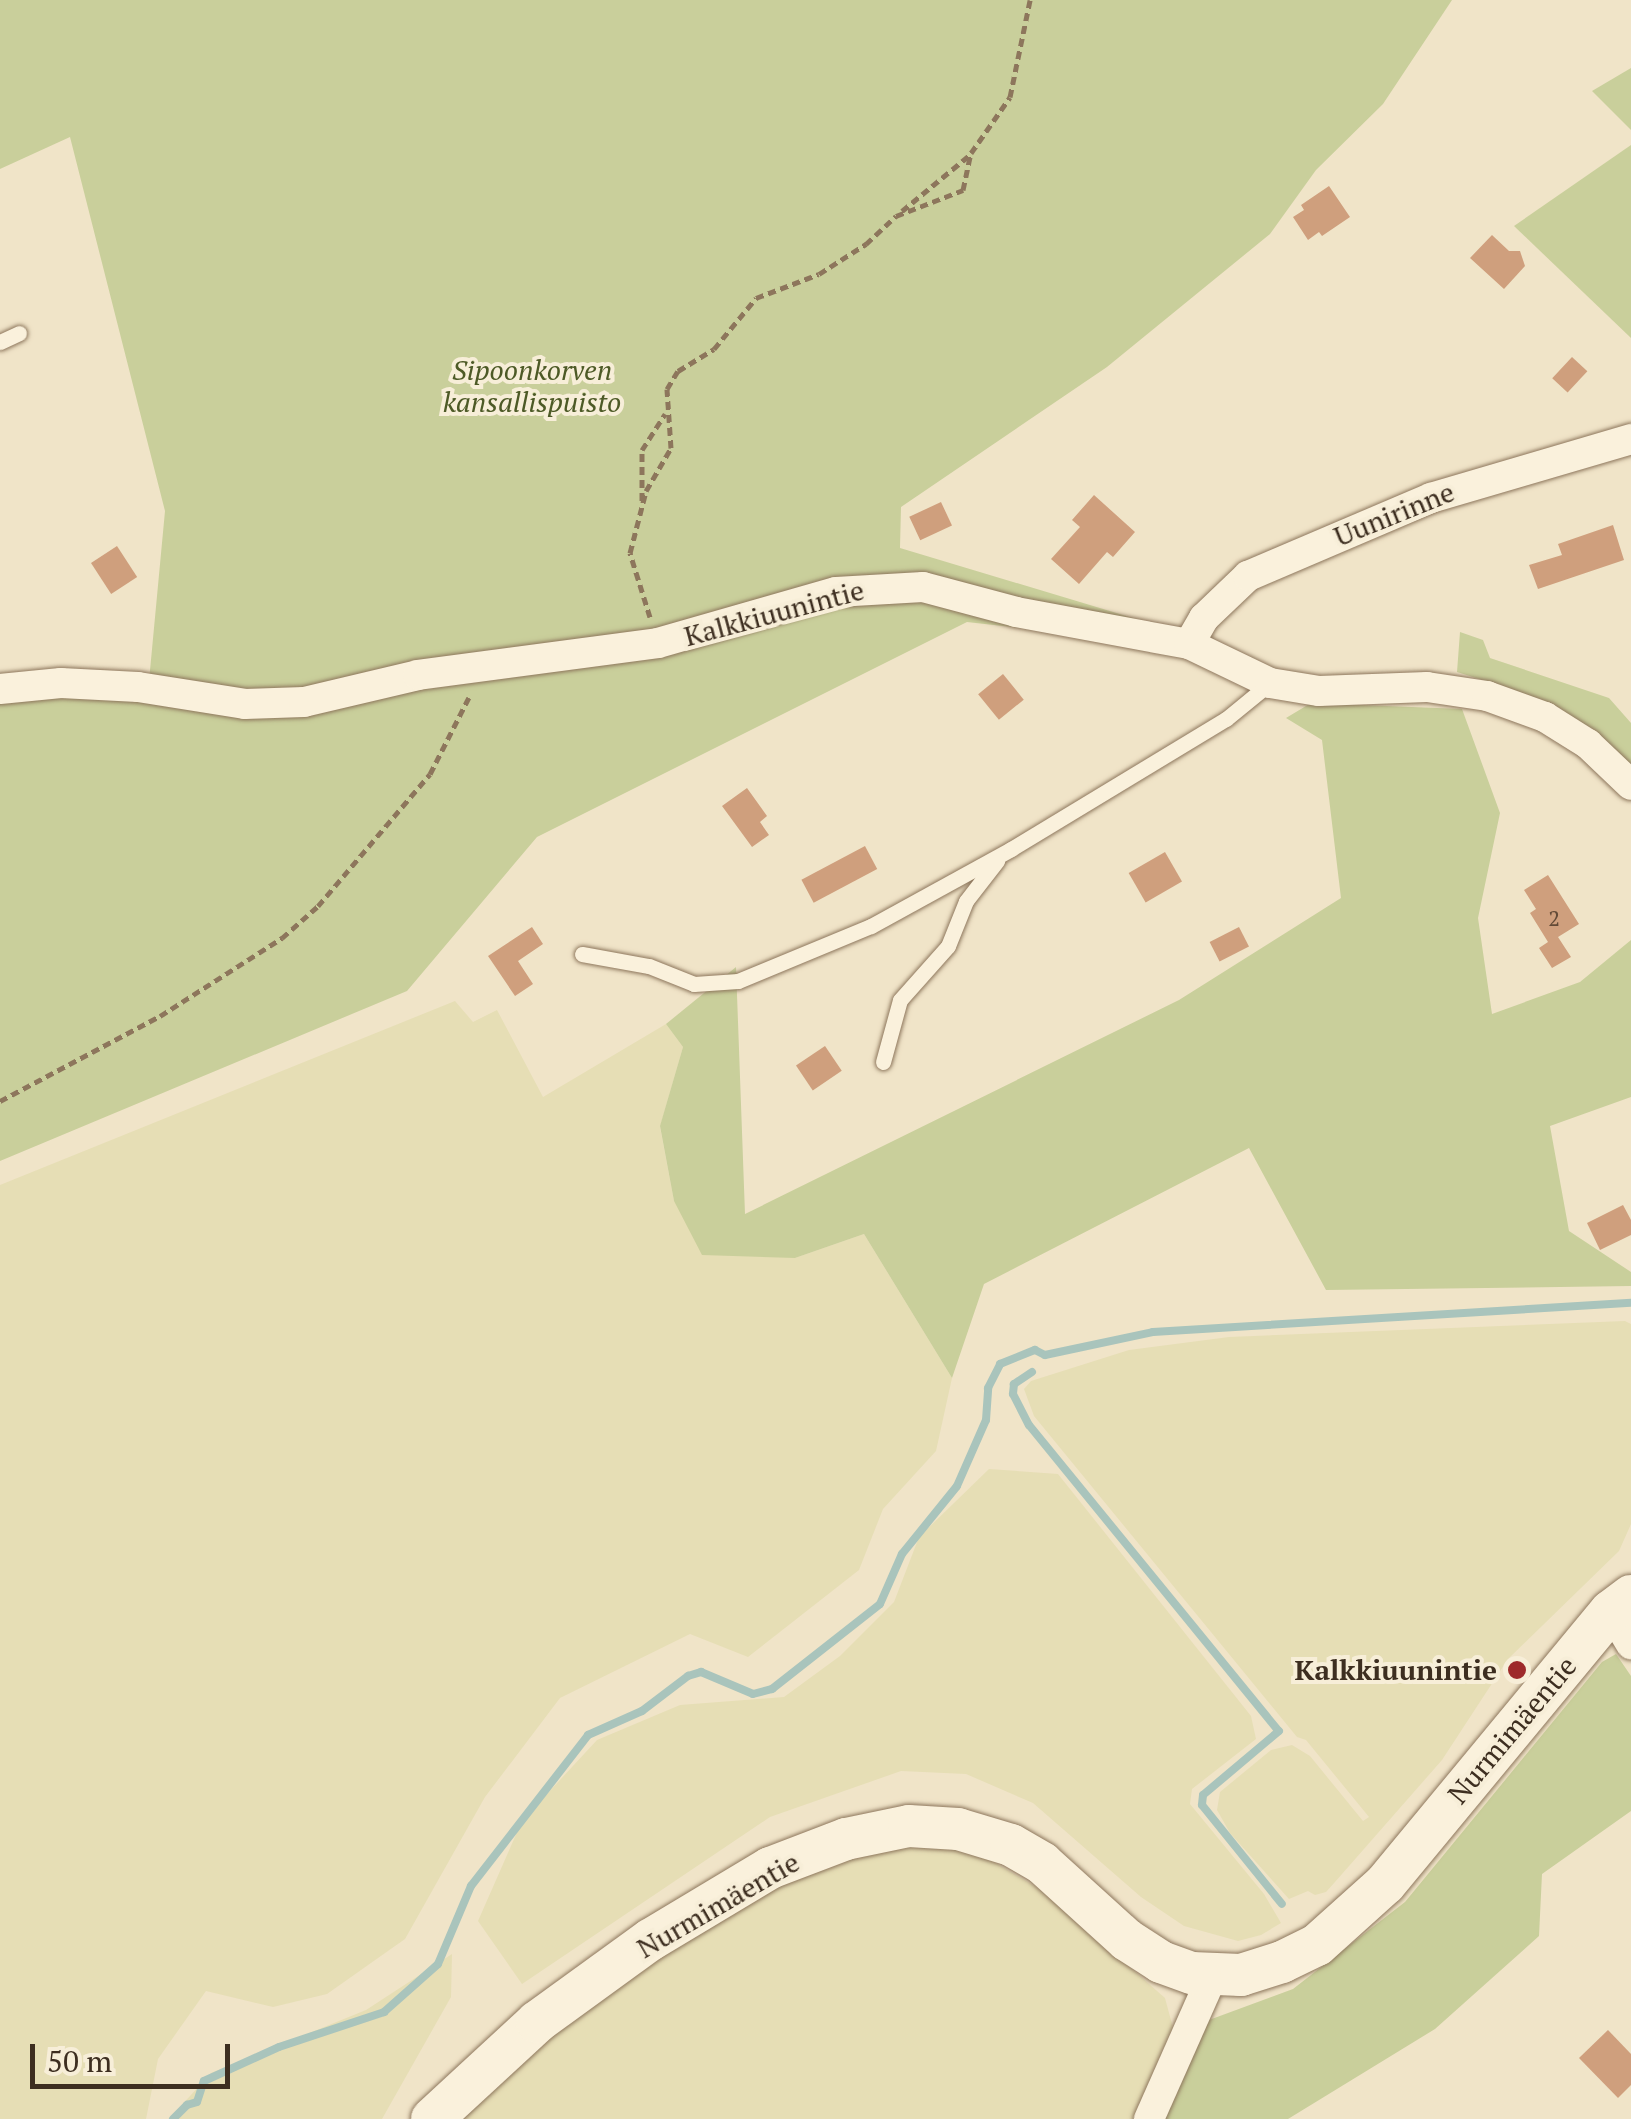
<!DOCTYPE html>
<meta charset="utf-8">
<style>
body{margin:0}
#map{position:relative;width:1631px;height:2119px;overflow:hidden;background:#f0e4c8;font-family:"PT Serif",serif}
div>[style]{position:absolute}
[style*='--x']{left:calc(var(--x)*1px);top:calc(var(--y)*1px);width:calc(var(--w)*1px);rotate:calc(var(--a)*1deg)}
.farmland>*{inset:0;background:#e6deb5}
.green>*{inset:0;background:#c9cf9b}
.stream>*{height:8px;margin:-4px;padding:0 4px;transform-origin:4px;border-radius:4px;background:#a9c4bc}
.building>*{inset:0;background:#cf9f7d;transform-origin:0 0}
.path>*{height:5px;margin-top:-2.5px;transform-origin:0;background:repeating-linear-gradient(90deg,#8d765c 0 8px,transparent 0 13px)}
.roads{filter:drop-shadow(0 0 2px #8d765c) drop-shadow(0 0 2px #8d765c)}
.lane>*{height:15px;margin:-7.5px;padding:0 7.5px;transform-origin:7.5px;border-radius:7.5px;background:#faf1dc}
.street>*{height:30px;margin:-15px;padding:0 15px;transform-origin:15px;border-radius:15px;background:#faf1dc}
.secondary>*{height:42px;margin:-21px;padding:0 21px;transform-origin:21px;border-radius:21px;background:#faf1dc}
.dots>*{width:28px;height:28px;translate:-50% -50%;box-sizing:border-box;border:5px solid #f7eed8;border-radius:50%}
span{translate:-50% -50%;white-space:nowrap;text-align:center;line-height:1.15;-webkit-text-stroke:8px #f7eed8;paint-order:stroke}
.number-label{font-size:22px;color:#624a37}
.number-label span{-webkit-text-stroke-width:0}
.park-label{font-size:28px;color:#4d5a26;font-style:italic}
.street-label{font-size:28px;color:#3d2e20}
.poi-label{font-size:28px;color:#3d2e20;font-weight:700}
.right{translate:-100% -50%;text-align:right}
.scale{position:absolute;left:30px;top:2044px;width:200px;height:45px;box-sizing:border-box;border:5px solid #3d2e20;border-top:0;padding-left:12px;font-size:30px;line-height:35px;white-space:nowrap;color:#3d2e20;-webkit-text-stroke:8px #f7eed8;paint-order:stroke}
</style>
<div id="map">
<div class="farmland">
<i style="clip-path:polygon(455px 1001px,473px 1022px,497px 1010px,543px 1097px,666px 1024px,683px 1047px,660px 1127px,674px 1201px,795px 1258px,864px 1234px,952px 1378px,936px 1451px,883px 1509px,859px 1570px,748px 1657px,690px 1634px,560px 1698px,485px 1797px,405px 1939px,327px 1994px,273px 2007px,206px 1991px,158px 2059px,146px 2119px,0 2119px,0 1185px)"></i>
<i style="clip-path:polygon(1625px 1321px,1631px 1324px,1631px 1524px,1619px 1551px,1508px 1659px,1442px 1760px,1335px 1882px,1326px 1892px,1315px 1895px,1308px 1891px,1289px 1899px,1230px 1833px,1217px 1810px,1220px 1792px,1271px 1750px,1292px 1745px,1310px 1756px,1363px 1821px,1369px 1817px,1306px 1740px,1297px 1737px,1034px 1416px,1024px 1389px,1031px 1381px,1129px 1350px,1229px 1337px)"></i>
<i style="clip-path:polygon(989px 1469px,1058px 1474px,1251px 1716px,1256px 1739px,1192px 1789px,1190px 1804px,1264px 1894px,1281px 1923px,1261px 1935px,1238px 1941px,1184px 1926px,1141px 1897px,1033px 1803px,966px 1774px,901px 1771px,770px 1817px,522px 1984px,478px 1921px,522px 1821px,597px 1740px,680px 1705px,784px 1697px,840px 1656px,894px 1602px,919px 1537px)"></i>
<i style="clip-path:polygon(904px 1842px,980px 1854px,1043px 1891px,1165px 1998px,1175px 2035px,1137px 2119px,455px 2119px,590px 1998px,782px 1877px)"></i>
<i style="clip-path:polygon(452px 1954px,451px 1997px,382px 2119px,169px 2119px,211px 2073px,366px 2010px)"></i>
</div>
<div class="green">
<i style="clip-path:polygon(0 0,1452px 0,1383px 104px,1316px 170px,1270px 234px,1107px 367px,901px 507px,900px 548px,1153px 624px,1155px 643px,967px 622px,537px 837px,407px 991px,0 1161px,0 687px,149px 681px,165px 511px,70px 137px,0 169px)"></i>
<i style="clip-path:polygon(1631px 68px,1631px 130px,1592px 91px)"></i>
<i style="clip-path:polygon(1631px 145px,1631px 338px,1514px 226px)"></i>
<i style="clip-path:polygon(1460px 632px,1483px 640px,1490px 658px,1609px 698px,1631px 723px,1631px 769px,1498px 685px,1457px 672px)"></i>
<i style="clip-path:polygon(1311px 703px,1462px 709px,1500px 813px,1478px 918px,1492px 1014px,1580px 982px,1631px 940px,1631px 1097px,1550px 1126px,1569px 1231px,1631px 1272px,1631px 1286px,1326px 1290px,1249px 1148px,984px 1284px,952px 1378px,864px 1234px,795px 1258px,702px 1255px,674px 1201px,660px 1126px,683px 1047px,666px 1024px,736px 967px,745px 1214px,1179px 1000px,1341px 898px,1322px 740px,1286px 718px)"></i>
<i style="clip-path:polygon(1616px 1654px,1631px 1676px,1631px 1811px,1542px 1874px,1539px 1936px,1435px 2029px,1288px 2119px,1162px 2119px,1209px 2020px,1293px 1989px,1405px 1902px,1602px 1662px)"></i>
</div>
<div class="stream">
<i style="--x:1032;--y:1372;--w:22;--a:146"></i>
<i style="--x:1014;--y:1384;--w:10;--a:96"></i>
<i style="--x:1013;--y:1394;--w:35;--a:63"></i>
<i style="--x:1029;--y:1425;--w:395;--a:50.8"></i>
<i style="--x:1279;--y:1731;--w:99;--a:139.9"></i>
<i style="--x:1203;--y:1795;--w:10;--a:96"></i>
<i style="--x:1202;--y:1805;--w:127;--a:51.1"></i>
<i style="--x:173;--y:2119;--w:20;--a:-45"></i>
<i style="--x:187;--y:2105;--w:10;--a:-17"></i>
<i style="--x:197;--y:2102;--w:22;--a:-72"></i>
<i style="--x:204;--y:2081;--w:82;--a:-24.4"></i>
<i style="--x:279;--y:2047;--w:111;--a:-18.4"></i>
<i style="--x:384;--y:2012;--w:72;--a:-41.6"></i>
<i style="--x:438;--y:1964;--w:85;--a:-67.1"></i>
<i style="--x:471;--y:1886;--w:191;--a:-52.2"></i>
<i style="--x:588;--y:1735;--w:59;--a:-24"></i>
<i style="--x:642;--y:1711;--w:58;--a:-37.3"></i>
<i style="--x:688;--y:1676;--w:14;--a:-17"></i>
<i style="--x:701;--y:1672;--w:56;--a:22.9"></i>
<i style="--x:753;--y:1694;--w:20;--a:-15"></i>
<i style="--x:772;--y:1689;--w:137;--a:-38.2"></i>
<i style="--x:880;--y:1604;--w:55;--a:-66.3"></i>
<i style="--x:902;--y:1554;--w:87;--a:-51"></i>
<i style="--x:957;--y:1486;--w:72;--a:-66.3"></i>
<i style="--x:986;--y:1420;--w:32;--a:-86"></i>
<i style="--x:988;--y:1388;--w:27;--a:-63"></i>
<i style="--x:1000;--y:1364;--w:38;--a:-22"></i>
<i style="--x:1035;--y:1350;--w:11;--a:27"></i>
<i style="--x:1045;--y:1355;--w:110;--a:-12"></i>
<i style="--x:1153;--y:1332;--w:479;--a:-3.5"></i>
</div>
<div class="building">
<i style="clip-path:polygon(1329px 186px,1350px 217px,1322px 236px,1319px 232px,1308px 240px,1293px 217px,1304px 210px,1301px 205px)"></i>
<i style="clip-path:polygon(1492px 235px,1509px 251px,1520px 251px,1525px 266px,1504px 289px,1470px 258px)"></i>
<i style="left:1572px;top:357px;width:21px;height:29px;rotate:43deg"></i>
<i style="clip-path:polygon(1094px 495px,1135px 532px,1113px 557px,1107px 552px,1079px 584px,1051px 559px,1080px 527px,1072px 520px)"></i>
<i style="left:941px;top:502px;width:26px;height:35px;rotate:65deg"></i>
<i style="clip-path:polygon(1613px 525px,1624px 560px,1538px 589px,1529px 565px,1562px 555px,1558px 544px)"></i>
<i style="left:117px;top:546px;width:37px;height:31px;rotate:57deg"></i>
<i style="left:1003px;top:674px;width:33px;height:32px;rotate:51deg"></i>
<i style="clip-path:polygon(747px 788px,767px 816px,760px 822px,769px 835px,752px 847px,722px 806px)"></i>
<i style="left:865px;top:846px;width:26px;height:72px;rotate:62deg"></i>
<i style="left:1165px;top:852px;width:34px;height:42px;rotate:60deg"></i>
<i style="clip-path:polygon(1548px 875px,1579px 924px,1558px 937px,1571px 957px,1552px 968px,1539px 948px,1548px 942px,1530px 913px,1536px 909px,1524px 890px)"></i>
<i style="clip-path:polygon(532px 927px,543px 944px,518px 961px,533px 984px,515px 996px,488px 956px)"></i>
<i style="left:1239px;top:927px;width:22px;height:33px;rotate:63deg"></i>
<i style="left:825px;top:1046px;width:30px;height:35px;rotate:56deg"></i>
<i style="clip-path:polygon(1623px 1205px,1631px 1220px,1631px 1235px,1600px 1250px,1587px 1223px)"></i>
<i style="clip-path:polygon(1608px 2030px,1631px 2054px,1631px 2085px,1618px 2098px,1579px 2058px)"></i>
</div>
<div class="path">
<i style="--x:902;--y:211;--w:89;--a:-39.6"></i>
<i style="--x:642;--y:501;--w:51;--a:-90"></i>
<i style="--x:642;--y:450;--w:43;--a:-57.4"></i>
<i style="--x:650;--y:617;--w:67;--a:-107.4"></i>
<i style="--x:630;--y:553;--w:64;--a:-75.5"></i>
<i style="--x:646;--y:491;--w:50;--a:-59.8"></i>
<i style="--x:671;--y:448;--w:59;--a:-93.9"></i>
<i style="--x:667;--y:389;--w:21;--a:-59"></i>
<i style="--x:678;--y:371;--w:42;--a:-31.4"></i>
<i style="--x:714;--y:349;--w:66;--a:-50.5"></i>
<i style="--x:756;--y:298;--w:67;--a:-20.9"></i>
<i style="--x:819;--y:274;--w:56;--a:-32.6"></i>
<i style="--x:866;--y:244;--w:41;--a:-43"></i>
<i style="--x:896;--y:216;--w:72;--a:-21.2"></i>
<i style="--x:963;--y:190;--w:38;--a:-78"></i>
<i style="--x:971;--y:153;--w:68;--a:-55.1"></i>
<i style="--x:1010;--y:97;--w:99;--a:-78.3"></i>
<i style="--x:0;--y:1101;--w:181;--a:-28"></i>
<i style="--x:160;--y:1016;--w:145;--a:-32.6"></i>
<i style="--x:282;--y:938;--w:48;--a:-41.6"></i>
<i style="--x:318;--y:906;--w:173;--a:-49.7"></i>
<i style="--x:430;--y:774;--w:86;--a:-63.1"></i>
</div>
<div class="roads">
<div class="lane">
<i style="--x:0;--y:342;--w:21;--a:-25"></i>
<i style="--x:582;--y:954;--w:68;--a:10.2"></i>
<i style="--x:649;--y:966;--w:48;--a:21.8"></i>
<i style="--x:694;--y:984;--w:44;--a:-3.9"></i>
<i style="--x:738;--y:981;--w:144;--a:-22.5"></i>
<i style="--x:871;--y:926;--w:160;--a:-28.8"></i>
<i style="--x:1011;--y:849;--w:251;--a:-31.2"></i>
<i style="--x:1226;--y:719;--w:57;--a:-39.3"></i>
<i style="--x:883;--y:1062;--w:64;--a:-74.7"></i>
<i style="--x:900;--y:1000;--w:72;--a:-48.4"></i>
<i style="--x:948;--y:946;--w:48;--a:-68.2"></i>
<i style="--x:966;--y:901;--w:51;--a:-52.2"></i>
</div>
<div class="street">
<i style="--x:1189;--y:644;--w:30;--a:-60"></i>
<i style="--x:1204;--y:618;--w:61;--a:-43.7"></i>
<i style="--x:1248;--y:576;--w:199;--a:-23.1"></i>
<i style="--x:1431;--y:498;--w:209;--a:-16.4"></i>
<i style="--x:0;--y:689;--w:61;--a:-5.6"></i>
<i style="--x:61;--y:683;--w:77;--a:3"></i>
<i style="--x:138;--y:687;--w:108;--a:9"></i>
<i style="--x:245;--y:704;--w:59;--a:-1.9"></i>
<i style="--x:304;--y:702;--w:117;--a:-13.3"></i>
<i style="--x:418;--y:675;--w:242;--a:-7.6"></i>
<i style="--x:658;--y:643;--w:185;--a:-16"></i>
<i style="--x:836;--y:592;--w:87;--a:-3.3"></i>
<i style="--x:923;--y:587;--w:96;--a:15"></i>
<i style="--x:1016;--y:612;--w:176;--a:10.5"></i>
<i style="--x:1189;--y:644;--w:90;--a:25.7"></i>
<i style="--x:1270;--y:683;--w:50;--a:9.3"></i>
<i style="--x:1319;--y:691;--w:108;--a:-2.1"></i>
<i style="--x:1427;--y:687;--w:61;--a:8.5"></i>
<i style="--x:1487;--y:696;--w:62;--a:19.9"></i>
<i style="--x:1545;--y:717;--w:51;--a:32.1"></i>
<i style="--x:1588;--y:744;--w:59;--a:43.6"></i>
<i style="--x:1611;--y:1611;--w:39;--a:59"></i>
<i style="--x:1149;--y:2119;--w:155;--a:-66.1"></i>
</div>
<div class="secondary">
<i style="--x:432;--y:2119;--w:143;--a:-42.7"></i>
<i style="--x:537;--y:2022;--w:140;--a:-36"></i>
<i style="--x:650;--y:1940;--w:140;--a:-31"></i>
<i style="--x:770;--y:1868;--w:81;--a:-20.9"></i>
<i style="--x:846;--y:1839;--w:64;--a:-11.7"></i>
<i style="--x:909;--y:1826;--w:49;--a:3.5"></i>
<i style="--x:958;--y:1829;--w:55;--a:16.8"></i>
<i style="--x:1011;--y:1845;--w:36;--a:30"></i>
<i style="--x:1042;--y:1863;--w:115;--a:42.2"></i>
<i style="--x:1127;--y:1940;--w:40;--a:32.9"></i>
<i style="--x:1161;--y:1962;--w:33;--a:20"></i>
<i style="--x:1192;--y:1973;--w:49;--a:2.3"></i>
<i style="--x:1241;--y:1975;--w:43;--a:-17.6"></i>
<i style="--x:1282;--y:1962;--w:39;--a:-26"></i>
<i style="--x:1317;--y:1945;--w:91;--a:-41.9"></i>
<i style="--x:1385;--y:1884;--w:354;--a:-50.4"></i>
<i style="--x:1611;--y:1611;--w:25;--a:-37"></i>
</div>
</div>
<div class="dots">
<i style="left:1517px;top:1670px;background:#9e2a2b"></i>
</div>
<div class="number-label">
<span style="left:1554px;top:918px">2</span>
</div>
<div class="park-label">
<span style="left:532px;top:386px">Sipoonkorven<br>kansallispuisto</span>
</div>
<div class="street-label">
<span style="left:1394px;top:514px;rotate:-22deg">Uunirinne</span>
<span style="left:774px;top:613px;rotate:-15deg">Kalkkiuunintie</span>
<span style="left:1512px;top:1730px;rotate:-50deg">Nurmimäentie</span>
<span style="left:718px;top:1905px;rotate:-30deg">Nurmimäentie</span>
</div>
<div class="poi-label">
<span class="right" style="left:1497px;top:1670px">Kalkkiuunintie</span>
</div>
<div class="scale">50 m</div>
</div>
